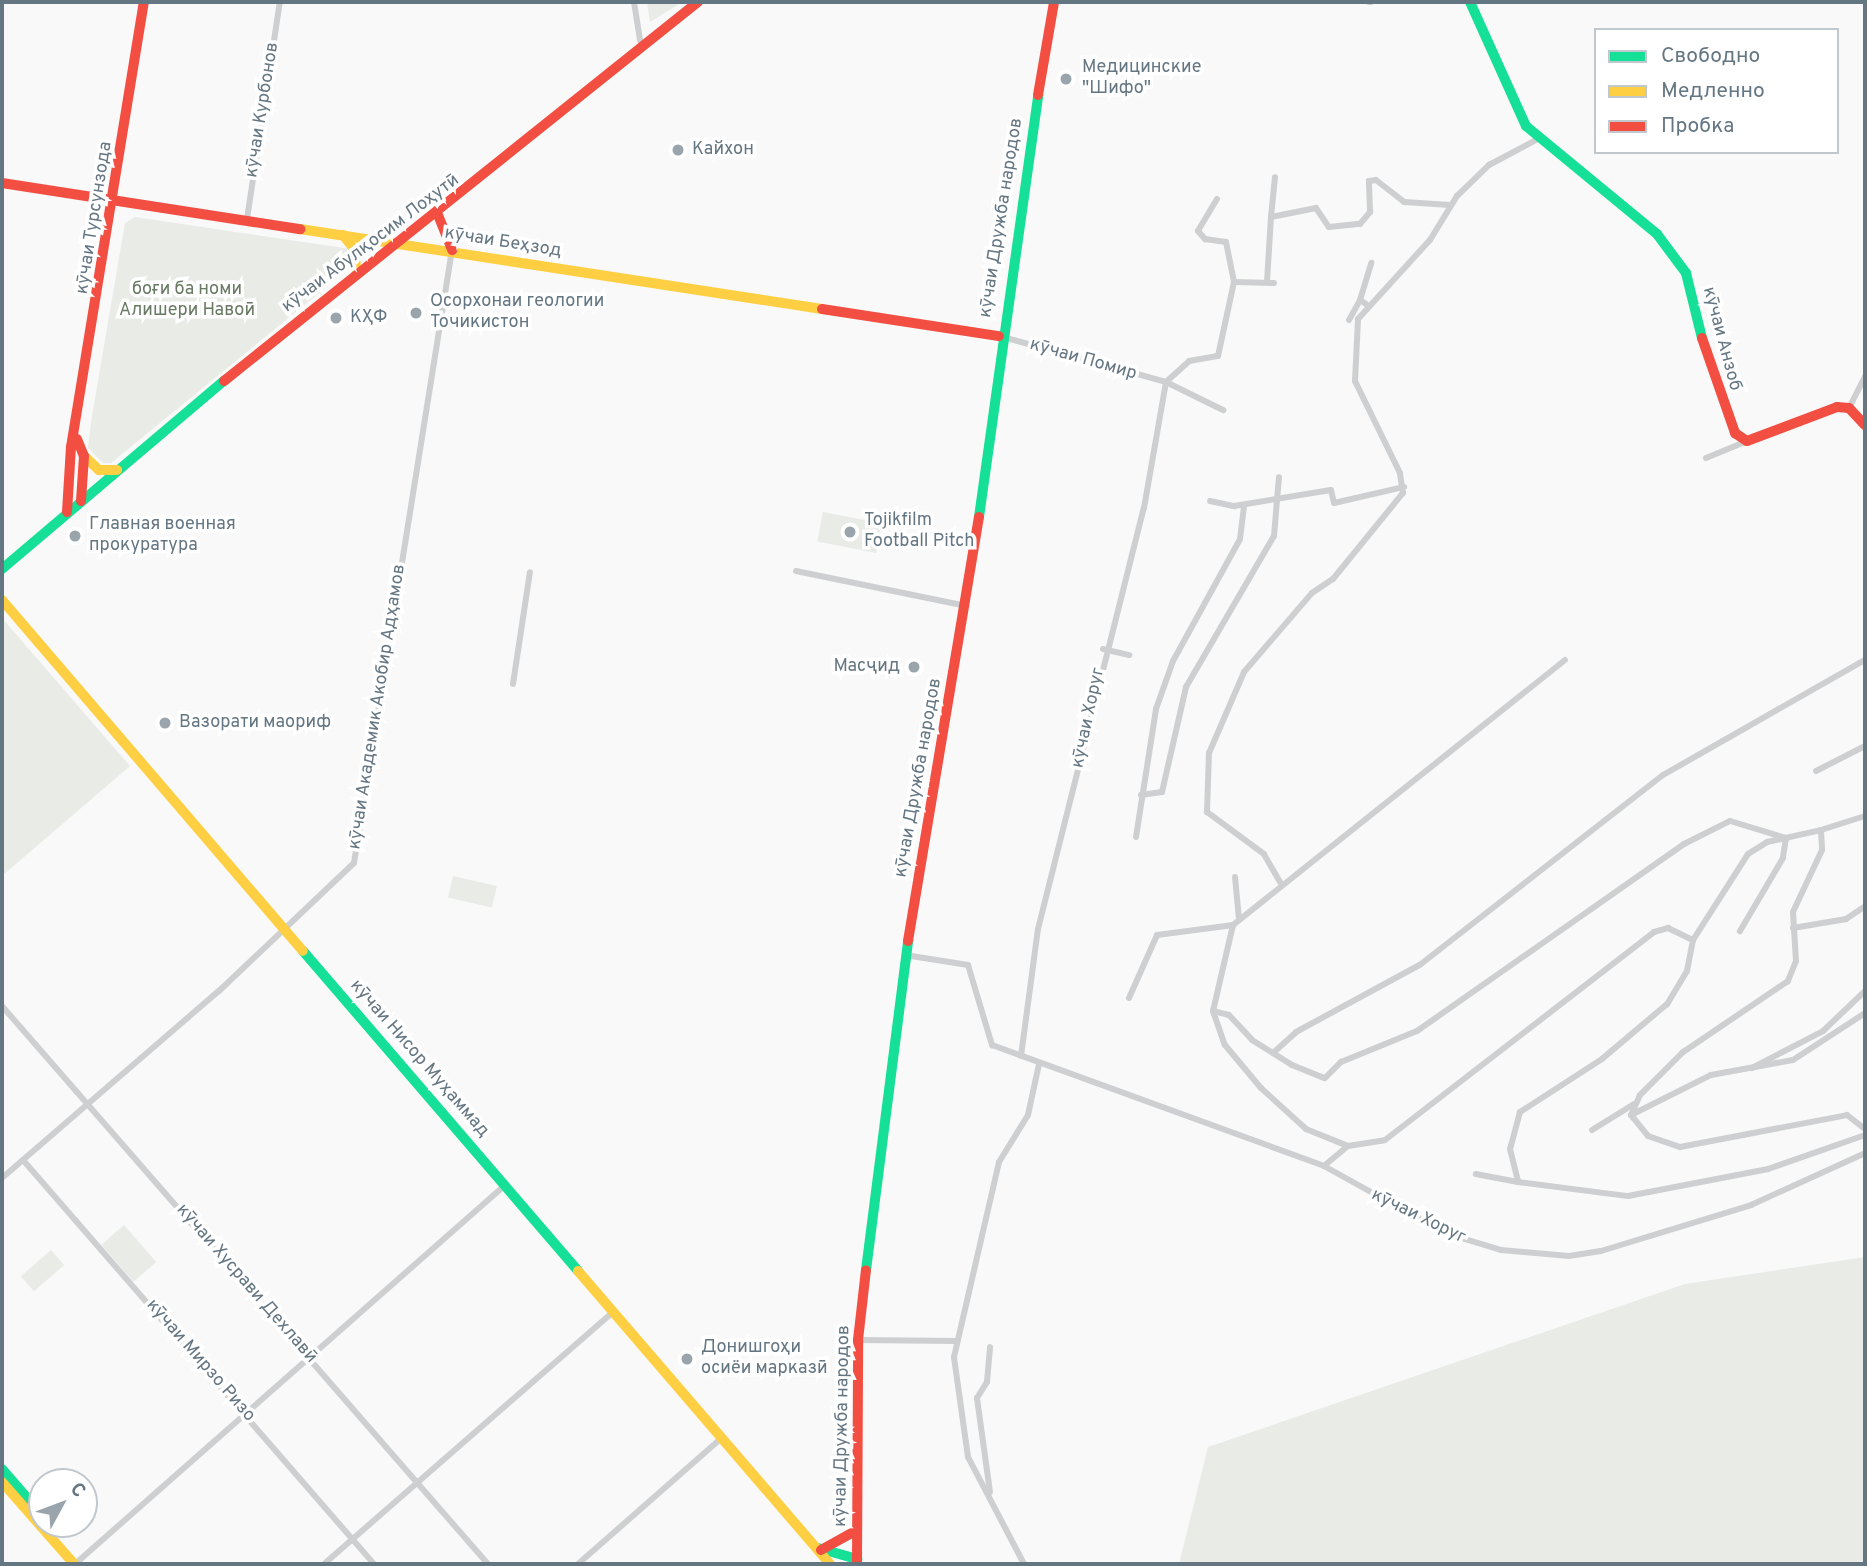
<!DOCTYPE html>
<meta charset="utf-8">
<style>
body{margin:0}
#map{position:relative;width:1867px;height:1566px;overflow:hidden;background:#f9f9f9;font-family:Overpass,sans-serif}
div>[style]{position:absolute}
[style*='--x']{left:calc(var(--x)*1px);top:calc(var(--y)*1px);width:calc(var(--w)*1px);rotate:calc(var(--a)*1deg)}
.green>*{inset:0;background:#e8ebe6;transform-origin:0 0}
.street>*{height:6px;margin:-3px;padding:0 3px;transform-origin:3px;border-radius:3px;background:#cecfd0}
.fast>*{height:10px;margin:-5px;padding:0 5px;transform-origin:5px;border-radius:5px;background:#16e098}
.slow>*{height:10px;margin:-5px;padding:0 5px;transform-origin:5px;border-radius:5px;background:#ffcf43}
.jam>*{height:10px;margin:-5px;padding:0 5px;transform-origin:5px;border-radius:5px;background:#f24e42}
.dots>*{width:19px;height:19px;translate:-50% -50%;box-sizing:border-box;border:4px solid #fff;border-radius:50%}
span{translate:-50% -50%;white-space:nowrap;text-align:center;line-height:1.15;-webkit-text-stroke:7px #fff;paint-order:stroke}
.poi-label{font-size:18px;color:#657683}
.left{translate:0 -50%;text-align:left}
.right{translate:-100% -50%;text-align:right}
.street-label{font-size:18px;color:#657683}
.park-label{font-size:18px;color:#687a64}
.frame{position:absolute;inset:0;border:4px solid #657683;pointer-events:none}
.legend{position:absolute;left:1594px;top:28px;width:245px;height:126px;box-sizing:border-box;background:#fff;border:2px solid #c1c8cd;margin:0;padding:9px 12px;list-style:none;font-size:21px;color:#657683}
.legend li{display:flex;align-items:center;gap:14px;height:35px}
.legend b{width:35px;border:2px solid #c1c8cd}
.north{position:absolute;left:28px;top:1468px;width:70px;height:70px;box-sizing:border-box;background:#fff;border:2px solid #c1c8cd;border-radius:50%;rotate:49deg;font-size:19px;font-weight:700;line-height:28px;text-align:center;color:#657683}
.north::after{content:'';display:block;margin:auto;width:24px;height:32px;background:#99a4ac;clip-path:polygon(50% 0,100% 100%,50% 72%,0 100%)}
</style>
<div id="map">
<div class="green">
<i style="clip-path:polygon(647px 2px,682px 2px,650px 22px)"></i>
<i style="clip-path:polygon(135px 217px,351px 249px,352px 266px,111px 463px,103px 463px,88px 448px,91px 422px,125px 223px)"></i>
<i style="left:823px;top:512px;width:60px;height:30px;rotate:11deg"></i>
<i style="clip-path:polygon(2px 618px,130px 766px,2px 876px)"></i>
<i style="left:453px;top:876px;width:45px;height:22px;rotate:13deg"></i>
<i style="left:124px;top:1225px;width:49px;height:30px;rotate:49deg"></i>
<i style="left:51px;top:1250px;width:20px;height:40px;rotate:49deg"></i>
<i style="clip-path:polygon(1865px 1257px,1865px 1564px,1179px 1564px,1208px 1447px,1685px 1284px)"></i>
</div>
<div class="street">
<i style="--x:634;--y:2;--w:39;--a:81"></i>
<i style="--x:1369;--y:2;--w:2;--a:0"></i>
<i style="--x:1217;--y:199;--w:37;--a:121"></i>
<i style="--x:1198;--y:231;--w:11;--a:49"></i>
<i style="--x:1205;--y:239;--w:21;--a:8"></i>
<i style="--x:1226;--y:242;--w:41;--a:78.7"></i>
<i style="--x:1271;--y:217;--w:40;--a:-84.3"></i>
<i style="--x:247;--y:219;--w:219;--a:-81.4"></i>
<i style="--x:1267;--y:282;--w:65;--a:-86.5"></i>
<i style="--x:1271;--y:217;--w:46;--a:-11.3"></i>
<i style="--x:1316;--y:208;--w:23;--a:56"></i>
<i style="--x:1329;--y:227;--w:31;--a:-6"></i>
<i style="--x:1360;--y:224;--w:16;--a:-50"></i>
<i style="--x:1370;--y:212;--w:31;--a:-92"></i>
<i style="--x:1369;--y:181;--w:7;--a:-8"></i>
<i style="--x:1376;--y:180;--w:36;--a:38"></i>
<i style="--x:1404;--y:202;--w:46;--a:3.7"></i>
<i style="--x:1366;--y:304;--w:7;--a:-146"></i>
<i style="--x:1360;--y:300;--w:39;--a:-73"></i>
<i style="--x:1349;--y:320;--w:23;--a:-61"></i>
<i style="--x:999;--y:336;--w:173;--a:15.4"></i>
<i style="--x:1166;--y:382;--w:64;--a:26.2"></i>
<i style="--x:1849;--y:408;--w:36;--a:-63"></i>
<i style="--x:1706;--y:458;--w:44;--a:-22.5"></i>
<i style="--x:1210;--y:501;--w:25;--a:12"></i>
<i style="--x:1234;--y:506;--w:98;--a:-9.4"></i>
<i style="--x:1331;--y:490;--w:13;--a:77"></i>
<i style="--x:1334;--y:503;--w:72;--a:-12.9"></i>
<i style="--x:796;--y:571;--w:174;--a:11.6"></i>
<i style="--x:1103;--y:649;--w:27;--a:13"></i>
<i style="--x:1565;--y:660;--w:425;--a:141.4"></i>
<i style="--x:1233;--y:925;--w:88;--a:103.1"></i>
<i style="--x:1213;--y:1011;--w:16;--a:14"></i>
<i style="--x:1229;--y:1015;--w:34;--a:47"></i>
<i style="--x:1252;--y:1040;--w:47;--a:32"></i>
<i style="--x:1292;--y:1065;--w:35;--a:22"></i>
<i style="--x:1325;--y:1078;--w:23;--a:-45"></i>
<i style="--x:1341;--y:1062;--w:82;--a:-22.2"></i>
<i style="--x:1417;--y:1031;--w:326;--a:-35"></i>
<i style="--x:1684;--y:844;--w:51;--a:-26.6"></i>
<i style="--x:1730;--y:821;--w:59;--a:16.9"></i>
<i style="--x:1786;--y:838;--w:20;--a:99"></i>
<i style="--x:1783;--y:858;--w:85;--a:120.5"></i>
<i style="--x:513;--y:684;--w:113;--a:-81.4"></i>
<i style="--x:1816;--y:771;--w:55;--a:-27"></i>
<i style="--x:1141;--y:795;--w:21;--a:-8"></i>
<i style="--x:1162;--y:792;--w:108;--a:-77.1"></i>
<i style="--x:1186;--y:687;--w:175;--a:-59.8"></i>
<i style="--x:1274;--y:536;--w:59;--a:-85.2"></i>
<i style="--x:1821;--y:830;--w:46;--a:-17.7"></i>
<i style="--x:1136;--y:837;--w:130;--a:-81.1"></i>
<i style="--x:1156;--y:709;--w:51;--a:-70.5"></i>
<i style="--x:1173;--y:661;--w:139;--a:-61.2"></i>
<i style="--x:1240;--y:539;--w:34;--a:-83"></i>
<i style="--x:1235;--y:877;--w:42;--a:84.6"></i>
<i style="--x:1280;--y:882;--w:32;--a:-120"></i>
<i style="--x:1264;--y:854;--w:71;--a:-143.6"></i>
<i style="--x:1207;--y:812;--w:59;--a:-88.1"></i>
<i style="--x:1209;--y:753;--w:88;--a:-66.6"></i>
<i style="--x:1244;--y:672;--w:104;--a:-49.3"></i>
<i style="--x:1312;--y:593;--w:25;--a:-34"></i>
<i style="--x:1333;--y:579;--w:111;--a:-50.9"></i>
<i style="--x:1403;--y:493;--w:20;--a:-99"></i>
<i style="--x:1400;--y:473;--w:102;--a:-116.1"></i>
<i style="--x:1355;--y:381;--w:62;--a:-87.2"></i>
<i style="--x:1358;--y:319;--w:107;--a:-47.7"></i>
<i style="--x:1430;--y:240;--w:52;--a:-58.5"></i>
<i style="--x:1457;--y:196;--w:45;--a:-44.1"></i>
<i style="--x:1489;--y:165;--w:55;--a:-28"></i>
<i style="--x:1793;--y:928;--w:54;--a:-9.6"></i>
<i style="--x:1846;--y:919;--w:23;--a:-34"></i>
<i style="--x:1693;--y:940;--w:102;--a:-57.4"></i>
<i style="--x:1748;--y:854;--w:22;--a:-32"></i>
<i style="--x:1767;--y:842;--w:55;--a:-12.5"></i>
<i style="--x:1821;--y:830;--w:20;--a:87"></i>
<i style="--x:1822;--y:850;--w:68;--a:115.1"></i>
<i style="--x:1793;--y:912;--w:49;--a:86.5"></i>
<i style="--x:1796;--y:961;--w:22;--a:112"></i>
<i style="--x:1788;--y:981;--w:127;--a:145.9"></i>
<i style="--x:1683;--y:1052;--w:61;--a:135"></i>
<i style="--x:1640;--y:1095;--w:22;--a:114"></i>
<i style="--x:1631;--y:1115;--w:27;--a:51"></i>
<i style="--x:1648;--y:1136;--w:34;--a:19"></i>
<i style="--x:1680;--y:1147;--w:170;--a:-10.8"></i>
<i style="--x:1847;--y:1115;--w:23;--a:38"></i>
<i style="--x:905;--y:955;--w:64;--a:9"></i>
<i style="--x:968;--y:965;--w:84;--a:73.3"></i>
<i style="--x:992;--y:1045;--w:353;--a:20"></i>
<i style="--x:1324;--y:1166;--w:138;--a:29"></i>
<i style="--x:1445;--y:1233;--w:59;--a:16.9"></i>
<i style="--x:1501;--y:1250;--w:68;--a:5"></i>
<i style="--x:1569;--y:1256;--w:32;--a:-9"></i>
<i style="--x:1601;--y:1251;--w:157;--a:-17"></i>
<i style="--x:1751;--y:1205;--w:125;--a:-24.5"></i>
<i style="--x:1129;--y:998;--w:69;--a:-66"></i>
<i style="--x:1157;--y:935;--w:77;--a:-7.5"></i>
<i style="--x:2;--y:1006;--w:740;--a:48.95"></i>
<i style="--x:1213;--y:1011;--w:36;--a:71"></i>
<i style="--x:1225;--y:1045;--w:56;--a:50.1"></i>
<i style="--x:1261;--y:1088;--w:61;--a:42.3"></i>
<i style="--x:1306;--y:1129;--w:45;--a:22"></i>
<i style="--x:1273;--y:1053;--w:31;--a:-42"></i>
<i style="--x:1296;--y:1032;--w:142;--a:-28.5"></i>
<i style="--x:1421;--y:964;--w:307;--a:-38"></i>
<i style="--x:1663;--y:775;--w:232;--a:-29.7"></i>
<i style="--x:1021;--y:1056;--w:128;--a:-82.4"></i>
<i style="--x:1038;--y:929;--w:434;--a:-75.9"></i>
<i style="--x:1144;--y:508;--w:128;--a:-80.1"></i>
<i style="--x:1166;--y:382;--w:31;--a:-42"></i>
<i style="--x:1189;--y:361;--w:29;--a:-10"></i>
<i style="--x:1218;--y:356;--w:76;--a:-77.8"></i>
<i style="--x:1234;--y:282;--w:40;--a:1.4"></i>
<i style="--x:1752;--y:1068;--w:80;--a:-27.5"></i>
<i style="--x:1823;--y:1031;--w:58;--a:-43.6"></i>
<i style="--x:1631;--y:1115;--w:89;--a:-26.6"></i>
<i style="--x:1711;--y:1075;--w:83;--a:-10.4"></i>
<i style="--x:1793;--y:1060;--w:86;--a:-33.1"></i>
<i style="--x:1592;--y:1130;--w:49;--a:-31.8"></i>
<i style="--x:23;--y:1160;--w:535;--a:49.02"></i>
<i style="--x:1324;--y:1166;--w:31;--a:-40"></i>
<i style="--x:1348;--y:1146;--w:37;--a:-9"></i>
<i style="--x:1385;--y:1140;--w:340;--a:-37.7"></i>
<i style="--x:1654;--y:932;--w:15;--a:-16"></i>
<i style="--x:1668;--y:928;--w:28;--a:26"></i>
<i style="--x:1693;--y:940;--w:32;--a:101"></i>
<i style="--x:1687;--y:971;--w:39;--a:121"></i>
<i style="--x:1667;--y:1004;--w:85;--a:139.8"></i>
<i style="--x:1602;--y:1059;--w:98;--a:147.1"></i>
<i style="--x:1520;--y:1112;--w:38;--a:105"></i>
<i style="--x:1510;--y:1149;--w:34;--a:76"></i>
<i style="--x:1518;--y:1182;--w:43;--a:-169.2"></i>
<i style="--x:2;--y:1178;--w:286;--a:-40.8"></i>
<i style="--x:219;--y:991;--w:186;--a:-43.5"></i>
<i style="--x:354;--y:863;--w:621;--a:-80.92"></i>
<i style="--x:1518;--y:1182;--w:111;--a:7.3"></i>
<i style="--x:1628;--y:1196;--w:143;--a:-10.9"></i>
<i style="--x:1768;--y:1169;--w:103;--a:-19.3"></i>
<i style="--x:858;--y:1340;--w:99;--a:0.6"></i>
<i style="--x:990;--y:1492;--w:95;--a:-97.9"></i>
<i style="--x:977;--y:1398;--w:19;--a:-58"></i>
<i style="--x:987;--y:1382;--w:35;--a:-85"></i>
<i style="--x:75;--y:1564;--w:573;--a:-41.39"></i>
<i style="--x:324;--y:1564;--w:385;--a:-41.1"></i>
<i style="--x:578;--y:1564;--w:188;--a:-41.3"></i>
<i style="--x:1024;--y:1564;--w:121;--a:-117.6"></i>
<i style="--x:968;--y:1457;--w:101;--a:-98"></i>
<i style="--x:954;--y:1357;--w:200;--a:-77"></i>
<i style="--x:999;--y:1162;--w:55;--a:-58.3"></i>
<i style="--x:1028;--y:1115;--w:52;--a:-77.8"></i>
</div>
<div class="fast">
<i style="--x:1470;--y:2;--w:136;--a:65.7"></i>
<i style="--x:1526;--y:126;--w:170;--a:39.5"></i>
<i style="--x:1657;--y:234;--w:49;--a:53.4"></i>
<i style="--x:1686;--y:273;--w:67;--a:76.2"></i>
<i style="--x:979;--y:517;--w:426;--a:-82"></i>
<i style="--x:2;--y:569;--w:291;--a:-40.3"></i>
<i style="--x:303;--y:951;--w:422;--a:49.3"></i>
<i style="--x:866;--y:1270;--w:332;--a:-82.7"></i>
<i style="--x:2;--y:1469;--w:40;--a:49"></i>
<i style="--x:818;--y:1548;--w:41;--a:15.8"></i>
</div>
<div class="slow">
<i style="--x:300;--y:229;--w:528;--a:8.71"></i>
<i style="--x:343;--y:235;--w:19;--a:51"></i>
<i style="--x:355;--y:250;--w:21;--a:87"></i>
<i style="--x:84;--y:456;--w:21;--a:43"></i>
<i style="--x:99;--y:470;--w:18;--a:0"></i>
<i style="--x:2;--y:600;--w:462;--a:49.4"></i>
<i style="--x:578;--y:1271;--w:386;--a:49.3"></i>
<i style="--x:2;--y:1482;--w:109;--a:48.7"></i>
</div>
<div class="jam">
<i style="--x:1038;--y:95;--w:94;--a:-80.2"></i>
<i style="--x:2;--y:183;--w:302;--a:8.8"></i>
<i style="--x:438;--y:215;--w:38;--a:68"></i>
<i style="--x:822;--y:309;--w:179;--a:8.7"></i>
<i style="--x:1702;--y:338;--w:101;--a:70.8"></i>
<i style="--x:1735;--y:433;--w:14;--a:34"></i>
<i style="--x:1747;--y:441;--w:96;--a:-20.7"></i>
<i style="--x:1837;--y:407;--w:12;--a:5"></i>
<i style="--x:1849;--y:408;--w:23;--a:47"></i>
<i style="--x:224;--y:381;--w:607;--a:-38.65"></i>
<i style="--x:77;--y:439;--w:18;--a:68"></i>
<i style="--x:84;--y:456;--w:45;--a:93.8"></i>
<i style="--x:67;--y:512;--w:65;--a:-86.5"></i>
<i style="--x:71;--y:447;--w:451;--a:-80.7"></i>
<i style="--x:908;--y:941;--w:430;--a:-80.5"></i>
<i style="--x:821;--y:1550;--w:41;--a:-29.1"></i>
<i style="--x:857;--y:1564;--w:224;--a:-89.7"></i>
<i style="--x:858;--y:1340;--w:70;--a:-83.5"></i>
</div>
<div class="dots">
<i style="left:1066px;top:79px;background:#99a4ac"></i>
<i style="left:678px;top:150px;background:#99a4ac"></i>
<i style="left:416px;top:313px;background:#99a4ac"></i>
<i style="left:336px;top:318px;background:#99a4ac"></i>
<i style="left:850px;top:532px;background:#99a4ac"></i>
<i style="left:75px;top:536px;background:#99a4ac"></i>
<i style="left:914px;top:667px;background:#99a4ac"></i>
<i style="left:165px;top:723px;background:#99a4ac"></i>
<i style="left:687px;top:1359px;background:#99a4ac"></i>
</div>
<div class="poi-label">
<span class="left" style="left:1082px;top:79px">Медицинские<br>"Шифо"</span>
<span class="left" style="left:692px;top:150px">Кайхон</span>
<span class="left" style="left:430px;top:313px">Осорхонаи геологии<br>Точикистон</span>
<span class="left" style="left:350px;top:318px">КҲФ</span>
<span class="left" style="left:864px;top:532px">Tojikfilm<br>Football Pitch</span>
<span class="left" style="left:89px;top:536px">Главная военная<br>прокуратура</span>
<span class="right" style="left:900px;top:667px">Масҷид</span>
<span class="left" style="left:179px;top:723px">Вазорати маориф</span>
<span class="left" style="left:701px;top:1359px">Донишгоҳи<br>осиёи марказӣ</span>
</div>
<div class="street-label">
<span style="left:263px;top:110px;rotate:-81deg">кӯчаи Курбонов</span>
<span style="left:95px;top:218px;rotate:-81deg">кӯчаи Турсунзода</span>
<span style="left:1002px;top:218px;rotate:-81deg">кӯчаи Дружба народов</span>
<span style="left:503px;top:243px;rotate:9deg">кӯчаи Беҳзод</span>
<span style="left:371px;top:244px;rotate:-37deg">кӯчаи Абулқосим Лоҳутӣ</span>
<span style="left:1721px;top:339px;rotate:75deg">кӯчаи Анзоб</span>
<span style="left:1083px;top:360px;rotate:16deg">кӯчаи Помир</span>
<span style="left:378px;top:707px;rotate:-81deg">кӯчаи Академик Акобир Адҳамов</span>
<span style="left:1089px;top:718px;rotate:-78deg">кӯчаи Хоруг</span>
<span style="left:919px;top:778px;rotate:-80deg">кӯчаи Дружба народов</span>
<span style="left:419px;top:1059px;rotate:49deg">кӯчаи Нисор Муҳаммад</span>
<span style="left:1418px;top:1217px;rotate:26deg">кӯчаи Хоруг</span>
<span style="left:246px;top:1284px;rotate:49deg">кӯчаи Хусрави Дехлавӣ</span>
<span style="left:200px;top:1361px;rotate:49deg">кӯчаи Мирзо Ризо</span>
<span style="left:843px;top:1426px;rotate:-89deg">кӯчаи Дружба народов</span>
</div>
<div class="park-label">
<span style="left:187px;top:301px">боғи ба номи<br>Алишери Навоӣ</span>
</div>
<div class="frame"></div>
<ul class="legend">
<li><b style="height:9px;background:#16e098"></b>Свободно</li>
<li><b style="height:9px;background:#ffcf43"></b>Медленно</li>
<li><b style="height:9px;background:#f24e42"></b>Пробка</li>
</ul>
<div class="north">С</div>
</div>
